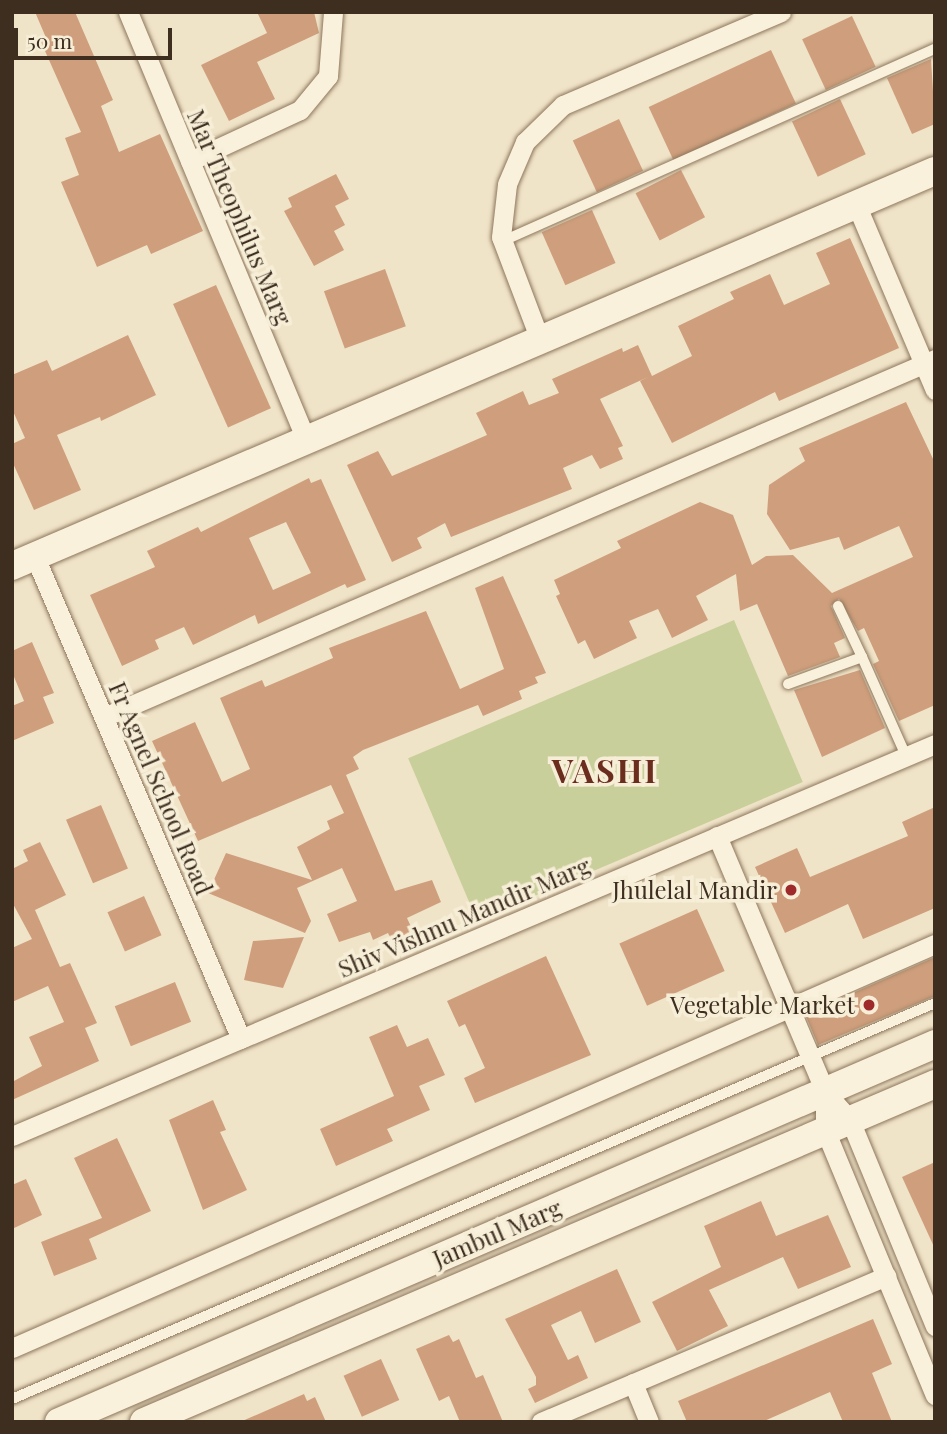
<!DOCTYPE html>
<style>
body{margin:0}
#map{position:relative;width:947px;height:1434px;overflow:hidden;background:#f0e4c8;font-family:"Playfair Display",serif}
div>[style]{position:absolute}
[style*='--x']{left:calc(var(--x)*1px);top:calc(var(--y)*1px);width:calc(var(--w)*1px);rotate:calc(var(--a)*1deg)}
.green>*{inset:0;background:#c9cf9b;transform-origin:0 0}
.building>*{inset:0;background:#cf9f7d;transform-origin:0 0}
.roads{filter:drop-shadow(0 0 2px #8d765c) drop-shadow(0 0 2px #8d765c)}
.lane>*{height:10px;margin:-5px;padding:0 5px;transform-origin:5px;border-radius:5px;background:#faf1dc}
.street>*{height:19px;margin:-9.5px;padding:0 9.5px;transform-origin:9.5px;border-radius:9.5px;background:#faf1dc}
.secondary>*{height:28px;margin:-14px;padding:0 14px;transform-origin:14px;border-radius:14px;background:#faf1dc}
.dots>*{width:19px;height:19px;translate:-50% -50%;box-sizing:border-box;border:4px solid #f7eed8;border-radius:50%}
span{translate:-50% -50%;white-space:nowrap;text-align:center;line-height:1.15;-webkit-text-stroke:7px #f7eed8;paint-order:stroke}
.street-label{font-size:24px;color:#3d2e20}
.poi-label{font-size:24px;color:#3d2e20}
.right{translate:-100% -50%;text-align:right}
.district-label{font-size:32px;color:#6b2e1e;font-weight:700;letter-spacing:2px}
.frame{position:absolute;inset:0;border:14px solid #3d2e20;pointer-events:none}
.scale{position:absolute;left:14px;top:28px;width:158px;height:32px;box-sizing:border-box;border:4px solid #3d2e20;border-top:0;padding-left:9px;font-size:21px;line-height:24px;white-space:nowrap;color:#3d2e20;-webkit-text-stroke:5px #f7eed8;paint-order:stroke}
</style>
<div id="map">
<div class="green">
<i style="left:734px;top:620px;width:176px;height:354px;rotate:67deg"></i>
</div>
<div class="building">
<i style="clip-path:polygon(35px 12px,75px 12px,113px 100px,101px 106px,119px 152px,160px 134px,203px 231px,151px 254px,147px 245px,97px 267px,61px 182px,79px 175px,65px 138px,81px 132px,41px 42px,47px 40px)"></i>
<i style="clip-path:polygon(257px 12px,314px 12px,319px 33px,257px 62px,275px 99px,229px 121px,201px 65px,267px 33px)"></i>
<i style="left:852px;top:16px;width:56px;height:55px;rotate:65deg"></i>
<i style="left:771px;top:50px;width:59px;height:135px;rotate:65deg"></i>
<i style="clip-path:polygon(931px 59px,935px 124px,912px 134px,887px 78px)"></i>
<i style="left:840px;top:99px;width:61px;height:53px;rotate:65deg"></i>
<i style="left:619px;top:119px;width:57px;height:51px;rotate:65deg"></i>
<i style="left:681px;top:170px;width:53px;height:51px;rotate:63deg"></i>
<i style="clip-path:polygon(336px 174px,349px 199px,335px 206px,345px 225px,334px 231px,344px 250px,314px 266px,284px 211px,292px 207px,288px 198px)"></i>
<i style="left:592px;top:210px;width:58px;height:55px;rotate:66deg"></i>
<i style="clip-path:polygon(850px 238px,899px 348px,779px 401px,775px 392px,672px 443px,640px 381px,648px 377px,600px 399px,623px 446px,618px 448px,623px 459px,600px 469px,592px 455px,563px 468px,572px 489px,451px 537px,445px 523px,417px 538px,422px 548px,392px 562px,347px 465px,378px 451px,392px 476px,448px 452px,487px 435px,476px 413px,523px 391px,529px 405px,559px 393px,552px 379px,622px 348px,623px 352px,638px 345px,652px 376px,692px 356px,678px 326px,734px 299px,730px 292px,770px 274px,784px 305px,830px 284px,816px 253px)"></i>
<i style="left:385px;top:269px;width:61px;height:65px;rotate:70deg"></i>
<i style="left:216px;top:285px;width:135px;height:47px;rotate:66deg"></i>
<i style="clip-path:polygon(128px 335px,156px 395px,101px 421px,100px 417px,57px 435px,81px 490px,34px 510px,12px 461px,12px 444px,25px 438px,12px 409px,12px 375px,47px 360px,52px 371px)"></i>
<i style="clip-path:polygon(906px 402px,935px 463px,935px 705px,899px 721px,873px 664px,879px 661px,864px 628px,858px 631px,839px 599px,831px 606px,845px 638px,834px 643px,840px 657px,788px 676px,757px 604px,740px 611px,736px 574px,696px 596px,708px 620px,672px 638px,658px 609px,629px 621px,637px 638px,594px 659px,585px 640px,578px 644px,556px 596px,560px 594px,554px 580px,621px 548px,617px 541px,700px 502px,733px 515px,752px 565px,766px 556px,793px 555px,832px 593px,913px 557px,899px 526px,844px 550px,839px 537px,790px 550px,767px 514px,769px 485px,805px 461px,799px 448px)"></i>
<i style="clip-path:polygon(evenodd,309px 478px,311px 483px,321px 479px,366px 580px,347px 588px,345px 584px,258px 624px,255px 615px,193px 645px,184px 627px,155px 640px,159px 649px,122px 666px,90px 595px,155px 567px,147px 551px,198px 527px,201px 532px,309px 478px,286px 522px,311px 573px,273px 590px,249px 538px,286px 522px)"></i>
<i style="clip-path:polygon(503px 576px,546px 673px,535px 677px,538px 683px,519px 691px,522px 699px,483px 716px,478px 705px,363px 750px,353px 757px,359px 769px,346px 775px,395px 891px,432px 880px,441px 902px,407px 918px,413px 931px,392px 941px,388px 933px,373px 940px,370px 932px,339px 942px,327px 914px,357px 901px,342px 868px,297px 888px,311px 921px,305px 933px,208px 893px,226px 853px,312px 880px,297px 847px,330px 829px,327px 821px,344px 813px,331px 785px,198px 841px,152px 741px,195px 722px,222px 782px,250px 769px,220px 698px,262px 680px,265px 687px,333px 658px,329px 648px,426px 611px,460px 689px,504px 669px,475px 588px)"></i>
<i style="clip-path:polygon(32px 642px,54px 693px,43px 697px,54px 723px,12px 741px,12px 706px,24px 701px,12px 672px,12px 651px)"></i>
<i style="clip-path:polygon(860px 670px,885px 728px,822px 757px,794px 690px)"></i>
<i style="left:101px;top:805px;width:69px;height:38px;rotate:67deg"></i>
<i style="clip-path:polygon(935px 807px,935px 908px,863px 939px,848px 904px,785px 933px,755px 867px,797px 848px,810px 877px,908px 836px,902px 822px)"></i>
<i style="clip-path:polygon(40px 842px,66px 895px,35px 910px,60px 967px,70px 963px,97px 1023px,85px 1028px,99px 1061px,12px 1100px,12px 1082px,42px 1066px,29px 1037px,64px 1022px,48px 986px,12px 1002px,12px 948px,32px 939px,12px 902px,12px 869px,28px 861px,23px 850px)"></i>
<i style="left:144px;top:896px;width:43px;height:40px;rotate:66deg"></i>
<i style="left:697px;top:909px;width:68px;height:85px;rotate:66deg"></i>
<i style="clip-path:polygon(304px 937px,283px 988px,244px 980px,253px 941px)"></i>
<i style="clip-path:polygon(546px 956px,591px 1055px,475px 1103px,464px 1078px,485px 1068px,465px 1024px,459px 1027px,447px 1001px)"></i>
<i style="clip-path:polygon(935px 957px,935px 996px,818px 1045px,805px 1014px)"></i>
<i style="left:175px;top:982px;width:43px;height:65px;rotate:68deg"></i>
<i style="clip-path:polygon(397px 1025px,407px 1047px,428px 1038px,445px 1075px,419px 1086px,430px 1110px,387px 1129px,393px 1141px,336px 1166px,320px 1129px,394px 1096px,369px 1037px)"></i>
<i style="clip-path:polygon(213px 1100px,226px 1130px,220px 1132px,247px 1190px,203px 1210px,169px 1120px)"></i>
<i style="clip-path:polygon(117px 1138px,151px 1211px,89px 1239px,97px 1259px,54px 1276px,41px 1242px,102px 1218px,74px 1158px)"></i>
<i style="clip-path:polygon(935px 1162px,935px 1249px,902px 1177px)"></i>
<i style="clip-path:polygon(26px 1179px,42px 1215px,12px 1229px,12px 1185px)"></i>
<i style="clip-path:polygon(761px 1201px,776px 1236px,828px 1215px,851px 1267px,798px 1289px,783px 1257px,709px 1290px,728px 1326px,677px 1351px,652px 1302px,721px 1267px,704px 1226px)"></i>
<i style="clip-path:polygon(617px 1269px,641px 1322px,595px 1343px,581px 1311px,551px 1325px,568px 1360px,578px 1355px,588px 1378px,535px 1403px,528px 1389px,536px 1385px,536px 1377px,505px 1319px)"></i>
<i style="clip-path:polygon(873px 1319px,892px 1364px,872px 1373px,892px 1422px,843px 1422px,830px 1392px,762px 1422px,687px 1422px,678px 1401px)"></i>
<i style="clip-path:polygon(449px 1335px,453px 1342px,459px 1339px,476px 1378px,483px 1375px,503px 1422px,460px 1422px,449px 1396px,439px 1401px,416px 1349px)"></i>
<i style="left:381px;top:1359px;width:45px;height:41px;rotate:66deg"></i>
<i style="clip-path:polygon(304px 1394px,307px 1401px,315px 1397px,326px 1422px,240px 1422px)"></i>
</div>
<div class="roads">
<div class="lane">
<i style="--x:503;--y:241;--w:473;--a:-24"></i>
<i style="--x:838;--y:606;--w:56;--a:64.8"></i>
<i style="--x:788;--y:684;--w:79;--a:-20"></i>
<i style="--x:862;--y:657;--w:108;--a:66"></i>
<i style="--x:12;--y:1399;--w:1004;--a:-23.22"></i>
</div>
<div class="street">
<i style="--x:128;--y:12;--w:464;--a:67.4"></i>
<i style="--x:190;--y:161;--w:121;--a:-24.9"></i>
<i style="--x:300;--y:110;--w:44;--a:-50.5"></i>
<i style="--x:328;--y:76;--w:64;--a:-85.5"></i>
<i style="--x:856;--y:204;--w:202;--a:67"></i>
<i style="--x:540;--y:340;--w:110;--a:-110.7"></i>
<i style="--x:501;--y:237;--w:53;--a:-83.5"></i>
<i style="--x:507;--y:184;--w:46;--a:-66.8"></i>
<i style="--x:525;--y:142;--w:53;--a:-44.2"></i>
<i style="--x:563;--y:105;--w:237;--a:-23.1"></i>
<i style="--x:35;--y:557;--w:524;--a:66.86"></i>
<i style="--x:104;--y:717;--w:905;--a:-23.31"></i>
<i style="--x:717;--y:836;--w:278;--a:67.1"></i>
<i style="--x:825;--y:1092;--w:38;--a:48"></i>
<i style="--x:850;--y:1120;--w:223;--a:67.6"></i>
<i style="--x:825;--y:1092;--w:38;--a:90"></i>
<i style="--x:825;--y:1130;--w:287;--a:67.5"></i>
<i style="--x:12;--y:1136;--w:1003;--a:-23.01"></i>
<i style="--x:12;--y:1348;--w:1008;--a:-23.64"></i>
<i style="--x:633;--y:1383;--w:42;--a:67.7"></i>
<i style="--x:541;--y:1422;--w:375;--a:-22.9"></i>
</div>
<div class="secondary">
<i style="--x:12;--y:566;--w:1004;--a:-23.17"></i>
<i style="--x:59;--y:1422;--w:954;--a:-23.34"></i>
<i style="--x:144;--y:1422;--w:860;--a:-23.14"></i>
</div>
</div>
<div class="dots">
<i style="left:791px;top:890px;background:#9e2a2b"></i>
<i style="left:869px;top:1005px;background:#9e2a2b"></i>
</div>
<div class="street-label">
<span style="left:240px;top:217px;rotate:67deg">Mar Theophilus Marg</span>
<span style="left:161px;top:788px;rotate:67deg">Fr Agnel School Road</span>
<span style="left:464px;top:917px;rotate:-23deg">Shiv Vishnu Mandir Marg</span>
<span style="left:497px;top:1233px;rotate:-23deg">Jambul Marg</span>
</div>
<div class="poi-label">
<span class="right" style="left:777px;top:890px">Jhulelal Mandir</span>
<span class="right" style="left:855px;top:1005px">Vegetable Market</span>
</div>
<div class="district-label">
<span style="left:605px;top:770px">VASHI</span>
</div>
<div class="frame"></div>
<div class="scale">50 m</div>
</div>
